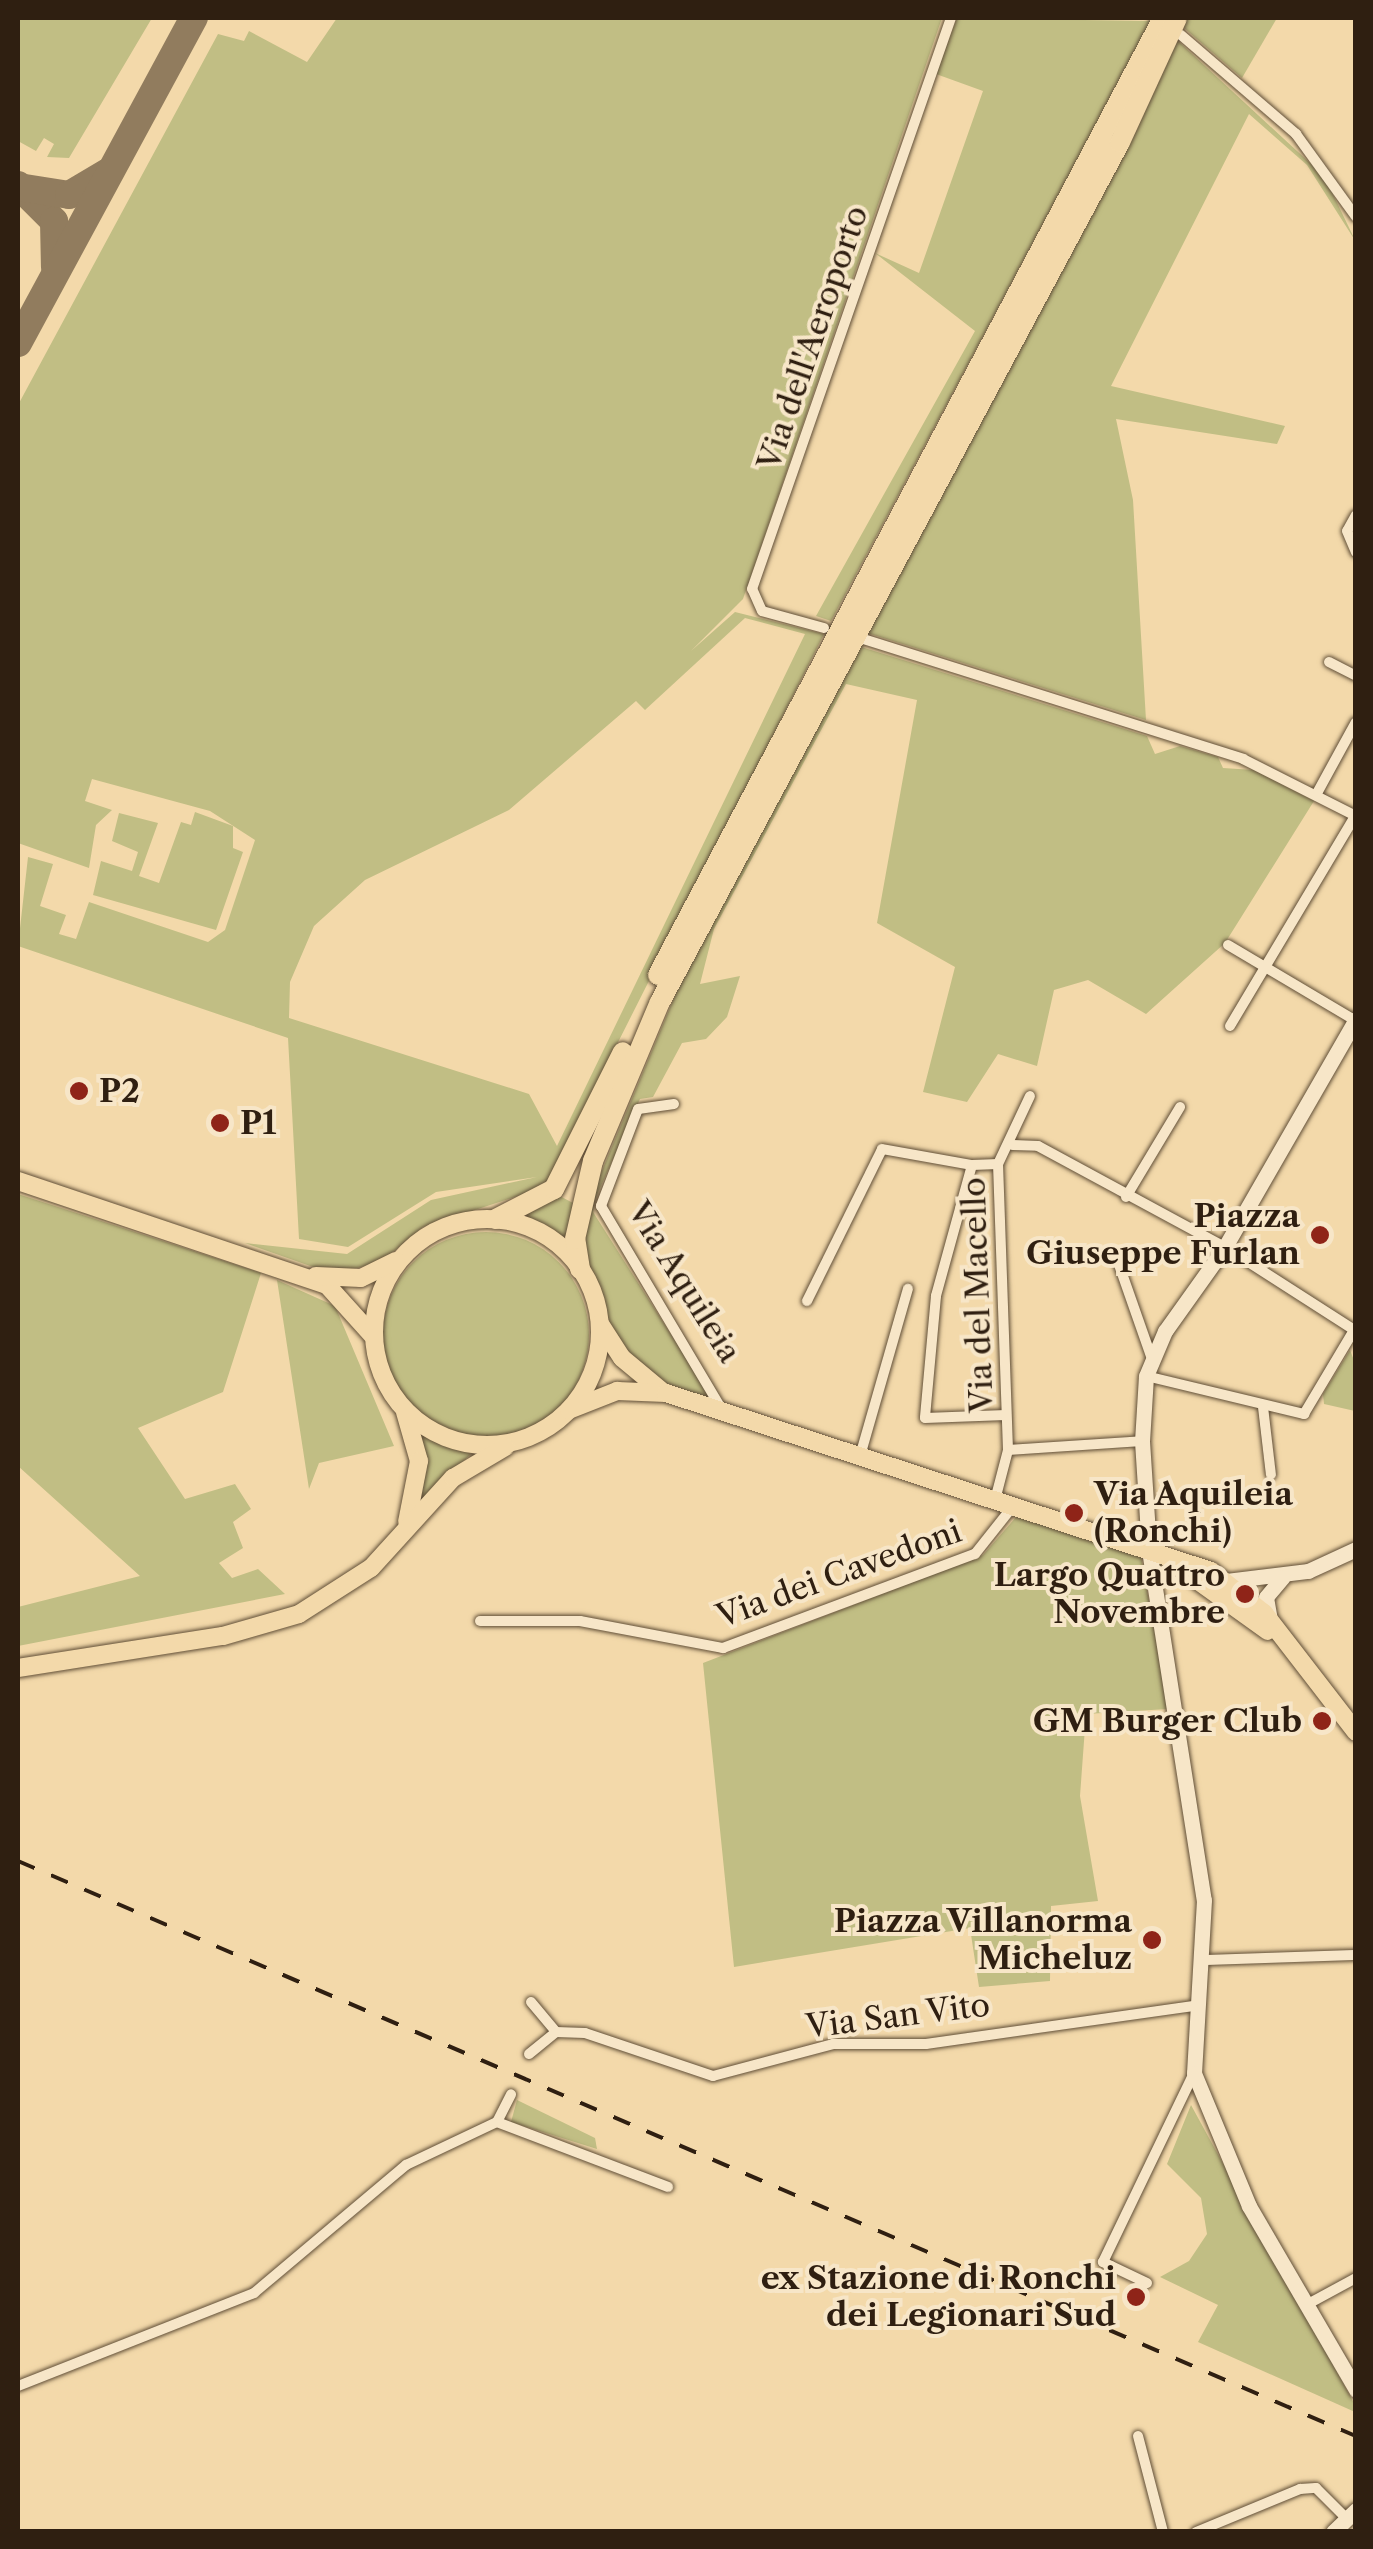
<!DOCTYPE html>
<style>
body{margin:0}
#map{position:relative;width:1373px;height:2549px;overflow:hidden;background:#f3d9aa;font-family:"Libre Caslon Text",serif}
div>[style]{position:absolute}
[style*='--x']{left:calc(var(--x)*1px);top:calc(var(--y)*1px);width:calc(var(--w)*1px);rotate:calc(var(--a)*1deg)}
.green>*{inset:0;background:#c1be84}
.round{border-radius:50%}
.taxiway>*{height:28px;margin:-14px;padding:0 14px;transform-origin:14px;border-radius:14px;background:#917c5e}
.roads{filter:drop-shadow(0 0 2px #604e37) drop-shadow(0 0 2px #604e37)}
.street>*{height:10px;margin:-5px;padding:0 5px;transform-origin:5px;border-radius:5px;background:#f7e6c8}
.secondary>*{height:15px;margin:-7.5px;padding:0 7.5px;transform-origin:7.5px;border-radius:7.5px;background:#f7e6c8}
.primary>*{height:18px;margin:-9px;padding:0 9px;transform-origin:9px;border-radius:9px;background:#f3d9aa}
.primary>.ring{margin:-9px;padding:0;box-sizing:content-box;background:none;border:18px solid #f3d9aa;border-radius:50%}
.highway>*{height:20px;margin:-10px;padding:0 10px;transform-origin:10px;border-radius:10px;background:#f3d9aa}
.rail>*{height:4px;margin-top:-2px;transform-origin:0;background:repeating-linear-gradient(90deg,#2f1f11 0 18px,transparent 0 36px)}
.dots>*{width:28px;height:28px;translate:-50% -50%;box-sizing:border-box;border:5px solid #f7e6c8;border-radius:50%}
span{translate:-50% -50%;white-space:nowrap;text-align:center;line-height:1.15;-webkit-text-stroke:8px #f7e6c8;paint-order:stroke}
.street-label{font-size:32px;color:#2f1f11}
.poi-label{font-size:32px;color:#2f1f11;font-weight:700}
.left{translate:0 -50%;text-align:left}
.right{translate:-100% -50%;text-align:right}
.frame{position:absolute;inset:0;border:20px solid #2f1f11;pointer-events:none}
</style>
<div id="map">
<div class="green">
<i style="clip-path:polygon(18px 18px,152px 18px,69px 158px,47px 157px,54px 144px,44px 138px,36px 151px,18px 141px)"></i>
<i style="clip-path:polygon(evenodd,337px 18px,942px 18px,743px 599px,691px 651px,735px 612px,824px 634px,545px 1187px,423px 1227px,381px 1262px,333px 1274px,245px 1243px,347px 1254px,431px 1200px,537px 1177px,436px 1192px,348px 1247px,299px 1239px,288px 1038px,18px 946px,28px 857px,53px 864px,40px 906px,66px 915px,59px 934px,76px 939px,89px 902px,208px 942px,225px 930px,255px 840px,210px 811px,92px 779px,85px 801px,112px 810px,96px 825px,89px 868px,18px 843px,18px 405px,218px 34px,244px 41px,249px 31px,307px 62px,337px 18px,745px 618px,805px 634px,557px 1146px,529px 1094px,289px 1018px,290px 982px,314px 926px,365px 880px,509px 810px,636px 701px,645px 710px,745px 618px)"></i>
<i style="clip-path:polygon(957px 18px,1151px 21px,831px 621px,816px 616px,975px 331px,875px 253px,919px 273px,983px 91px,936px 74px)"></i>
<i style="clip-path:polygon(1187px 18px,1277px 18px,1242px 78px,1183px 27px)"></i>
<i style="clip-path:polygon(1177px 40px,1324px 176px,1356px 242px,1307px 165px,1249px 114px,1111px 386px,1285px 426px,1277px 444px,1116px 419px,1133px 500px,1146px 720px,861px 631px)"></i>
<i style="clip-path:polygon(855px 645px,1147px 736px,1155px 754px,1180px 746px,1218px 757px,1223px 768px,1254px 770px,1314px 801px,1225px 943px,1146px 1014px,1088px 980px,1054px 990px,1037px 1066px,998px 1054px,967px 1102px,923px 1092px,955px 967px,877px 923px,917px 700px,846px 684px,714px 929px,700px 984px,740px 976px,727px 1017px,706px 1039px,682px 1043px,653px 1097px,640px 1099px,596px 1197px,593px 1212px,712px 1399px,660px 1382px,618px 1344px,583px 1251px,586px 1209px,679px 986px)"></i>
<i style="clip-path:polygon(195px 812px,233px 826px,233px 848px,243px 852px,216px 930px,93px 895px,101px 861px,132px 871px,138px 852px,112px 841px,119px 813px,158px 823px,139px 876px,159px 883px,181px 822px,191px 825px)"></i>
<i style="clip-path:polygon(554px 1193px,573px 1203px,568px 1248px,514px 1219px)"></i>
<i style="clip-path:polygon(18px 1194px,261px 1273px,223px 1392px,138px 1428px,185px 1499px,235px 1484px,251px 1509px,233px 1522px,243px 1548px,219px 1563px,232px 1578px,258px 1569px,285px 1594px,18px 1646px,18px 1607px,140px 1576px,18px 1466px)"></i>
<i class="round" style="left:383px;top:1232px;width:206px;height:206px"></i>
<i style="clip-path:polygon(277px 1280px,335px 1306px,394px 1446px,319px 1463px,309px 1489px)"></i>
<i style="clip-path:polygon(1350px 1350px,1355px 1363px,1355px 1411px,1324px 1404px,1323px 1394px)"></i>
<i style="clip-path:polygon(420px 1433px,471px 1454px,421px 1501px,425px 1468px)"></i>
<i style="clip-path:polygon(1017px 1516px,1141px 1556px,1168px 1709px,1086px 1714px,1080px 1796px,1098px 1901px,1051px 1906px,1050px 1981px,979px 1987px,970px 1928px,734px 1967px,703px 1663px,983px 1555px)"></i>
<i style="clip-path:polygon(517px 2100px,595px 2138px,597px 2149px,511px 2122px)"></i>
<i style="clip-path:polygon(1191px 2105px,1355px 2405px,1355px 2412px,1198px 2342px,1218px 2305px,1160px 2277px,1189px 2261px,1207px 2234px,1201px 2198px,1167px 2164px)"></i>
</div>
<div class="taxiway">
<i style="--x:18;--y:185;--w:51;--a:45"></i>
<i style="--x:54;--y:221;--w:46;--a:88.8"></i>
<i style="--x:25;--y:188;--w:45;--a:9"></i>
<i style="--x:69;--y:195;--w:45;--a:-30.5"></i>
<i style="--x:18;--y:343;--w:370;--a:-61.6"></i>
</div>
<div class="roads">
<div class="street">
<i style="--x:1181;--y:35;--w:152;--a:40.7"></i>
<i style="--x:1296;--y:134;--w:102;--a:54.1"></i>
<i style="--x:1356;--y:515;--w:18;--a:119"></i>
<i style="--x:1347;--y:531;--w:23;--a:67"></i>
<i style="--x:824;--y:628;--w:64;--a:-164.7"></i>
<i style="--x:762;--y:611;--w:24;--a:-114"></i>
<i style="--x:752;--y:589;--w:605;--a:-70.79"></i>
<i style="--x:857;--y:637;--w:405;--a:17.5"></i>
<i style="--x:1243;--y:759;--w:127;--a:26.8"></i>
<i style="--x:1329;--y:662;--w:30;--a:27"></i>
<i style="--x:1316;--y:795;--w:83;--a:-61.3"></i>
<i style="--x:1228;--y:945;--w:149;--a:30.7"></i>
<i style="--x:1230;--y:1026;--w:244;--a:-59.2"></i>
<i style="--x:674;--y:1104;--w:36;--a:172"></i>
<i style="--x:638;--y:1109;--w:104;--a:110.9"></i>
<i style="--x:601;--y:1206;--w:237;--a:59.3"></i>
<i style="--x:1013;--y:1145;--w:25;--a:2"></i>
<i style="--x:1038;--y:1146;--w:213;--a:28.4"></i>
<i style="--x:1225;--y:1247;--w:156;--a:32.7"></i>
<i style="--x:998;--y:1164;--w:26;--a:178"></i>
<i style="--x:972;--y:1165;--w:136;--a:105.4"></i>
<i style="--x:936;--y:1296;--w:122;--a:95.2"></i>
<i style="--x:925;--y:1418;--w:81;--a:-2.1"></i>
<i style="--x:1126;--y:1197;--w:105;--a:-59"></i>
<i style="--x:1117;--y:1259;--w:106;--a:70.7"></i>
<i style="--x:807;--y:1301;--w:169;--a:-63.7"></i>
<i style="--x:882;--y:1149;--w:91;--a:10.1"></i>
<i style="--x:1146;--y:1376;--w:163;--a:13.5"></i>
<i style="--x:1304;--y:1414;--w:98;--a:-59.2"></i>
<i style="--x:1263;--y:1407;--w:68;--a:83.3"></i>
<i style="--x:1008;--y:1450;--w:134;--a:-3.8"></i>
<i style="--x:860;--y:1456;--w:174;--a:-74"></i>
<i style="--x:995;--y:1500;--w:52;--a:-75.4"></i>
<i style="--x:1008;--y:1450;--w:286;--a:-92"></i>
<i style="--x:998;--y:1164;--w:75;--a:-64.8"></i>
<i style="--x:480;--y:1621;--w:100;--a:0"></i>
<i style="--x:580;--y:1621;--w:146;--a:10.7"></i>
<i style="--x:723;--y:1648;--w:269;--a:-20.5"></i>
<i style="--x:975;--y:1554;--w:61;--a:-51.6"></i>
<i style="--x:1204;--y:1960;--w:152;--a:-1.9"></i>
<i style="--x:531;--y:2002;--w:39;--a:50"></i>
<i style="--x:529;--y:2054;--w:35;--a:-39"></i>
<i style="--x:556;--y:2032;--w:29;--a:2"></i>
<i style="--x:585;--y:2033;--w:135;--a:18.6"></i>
<i style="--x:713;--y:2076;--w:124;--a:-14.9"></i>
<i style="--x:833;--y:2044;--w:93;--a:0"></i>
<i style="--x:926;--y:2044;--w:270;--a:-8.1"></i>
<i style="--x:497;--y:2122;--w:183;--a:20.8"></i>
<i style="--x:1147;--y:2283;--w:49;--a:-154.5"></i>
<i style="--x:1103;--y:2262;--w:210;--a:-64.3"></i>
<i style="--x:1308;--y:2304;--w:55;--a:-28.4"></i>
<i style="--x:18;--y:2386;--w:254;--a:-21.5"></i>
<i style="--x:254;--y:2293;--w:199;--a:-40.1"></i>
<i style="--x:406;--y:2165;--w:101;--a:-25.3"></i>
<i style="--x:497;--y:2122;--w:31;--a:-63"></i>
<i style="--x:1138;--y:2436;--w:99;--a:75.4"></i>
<i style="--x:1196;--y:2532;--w:113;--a:-22.5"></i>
<i style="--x:1300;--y:2489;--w:16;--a:-4"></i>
<i style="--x:1316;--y:2488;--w:40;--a:45"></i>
</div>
<div class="secondary">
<i style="--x:1356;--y:1019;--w:263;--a:119.9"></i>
<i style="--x:1225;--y:1247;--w:103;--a:125.5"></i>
<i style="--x:1165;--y:1331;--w:49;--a:112.9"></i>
<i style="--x:1146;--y:1376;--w:65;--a:93.5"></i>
<i style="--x:1142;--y:1441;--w:109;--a:86.3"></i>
<i style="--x:1149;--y:1550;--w:354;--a:81.1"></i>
<i style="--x:1204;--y:1900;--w:173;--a:93.3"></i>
<i style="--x:1194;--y:2073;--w:144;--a:67.5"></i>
<i style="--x:1249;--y:2206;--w:213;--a:59.8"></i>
<i style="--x:1218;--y:1582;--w:91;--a:-7"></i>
<i style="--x:1308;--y:1571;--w:53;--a:-24.6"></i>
<i style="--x:1270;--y:1620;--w:23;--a:-100"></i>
<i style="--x:1266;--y:1597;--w:26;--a:-50"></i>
<i style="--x:1333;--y:2532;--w:32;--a:-44"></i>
</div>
<div class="primary">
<i style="--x:18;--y:1181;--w:326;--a:18.6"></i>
<i style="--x:327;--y:1285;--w:69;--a:48"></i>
<i class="ring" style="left:374px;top:1219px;width:208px;height:208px"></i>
<i style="--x:316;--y:1276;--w:45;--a:2.5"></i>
<i style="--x:361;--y:1278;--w:39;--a:-26"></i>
<i style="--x:600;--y:1324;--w:40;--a:57.1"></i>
<i style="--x:622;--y:1358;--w:53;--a:39.7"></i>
<i style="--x:569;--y:1410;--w:52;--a:-21.6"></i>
<i style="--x:617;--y:1391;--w:49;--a:2.3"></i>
<i style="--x:666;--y:1393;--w:573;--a:18.09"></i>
<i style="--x:1211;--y:1571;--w:68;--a:38.4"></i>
<i style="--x:1264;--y:1613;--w:150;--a:52.3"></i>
<i style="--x:405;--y:1412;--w:51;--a:74.1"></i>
<i style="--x:419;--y:1461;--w:62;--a:101.1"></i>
<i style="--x:1180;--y:1568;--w:108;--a:35.6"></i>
<i style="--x:18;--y:1668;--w:207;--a:-8.9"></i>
<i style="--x:223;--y:1636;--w:79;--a:-16.1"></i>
<i style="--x:299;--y:1614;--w:85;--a:-32.6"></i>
<i style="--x:371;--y:1568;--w:122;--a:-47.7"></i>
<i style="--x:453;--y:1478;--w:61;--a:-30.8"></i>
</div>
<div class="highway">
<i style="--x:658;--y:975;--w:1082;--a:-62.18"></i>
<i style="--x:496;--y:1219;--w:65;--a:-27.3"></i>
<i style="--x:554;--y:1189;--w:153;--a:-63.3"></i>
<i style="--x:580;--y:1269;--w:30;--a:-99"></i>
<i style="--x:575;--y:1239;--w:80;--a:-77"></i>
<i style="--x:593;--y:1161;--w:173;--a:-67.2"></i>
<i style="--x:660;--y:1002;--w:975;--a:-61.86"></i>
<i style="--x:1120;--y:142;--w:136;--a:-65.3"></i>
</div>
</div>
<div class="rail">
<i style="--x:18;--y:1861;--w:1456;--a:23.26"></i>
</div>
<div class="dots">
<i style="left:79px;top:1091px;background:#8f2418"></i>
<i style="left:220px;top:1123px;background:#8f2418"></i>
<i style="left:1320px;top:1235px;background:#8f2418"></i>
<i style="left:1074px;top:1513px;background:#8f2418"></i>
<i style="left:1245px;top:1594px;background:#8f2418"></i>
<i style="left:1322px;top:1721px;background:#8f2418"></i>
<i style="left:1152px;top:1940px;background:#8f2418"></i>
<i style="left:1136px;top:2297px;background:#8f2418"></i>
</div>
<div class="street-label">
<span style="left:813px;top:338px;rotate:-71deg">Via dell'Aeroporto</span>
<span style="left:684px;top:1282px;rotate:58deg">Via Aquileia</span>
<span style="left:978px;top:1295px;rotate:-92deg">Via del Macello</span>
<span style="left:839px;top:1574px;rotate:-20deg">Via dei Cavedoni</span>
<span style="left:898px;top:2016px;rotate:-7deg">Via San Vito</span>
</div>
<div class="poi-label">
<span class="left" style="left:99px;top:1091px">P2</span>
<span class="left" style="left:240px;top:1123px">P1</span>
<span class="right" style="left:1300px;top:1235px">Piazza<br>Giuseppe Furlan</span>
<span class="left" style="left:1094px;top:1513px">Via Aquileia<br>(Ronchi)</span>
<span class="right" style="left:1225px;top:1594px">Largo Quattro<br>Novembre</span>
<span class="right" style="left:1302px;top:1721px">GM Burger Club</span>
<span class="right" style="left:1132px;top:1940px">Piazza Villanorma<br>Micheluz</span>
<span class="right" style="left:1116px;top:2297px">ex Stazione di Ronchi<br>dei Legionari Sud</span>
</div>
<div class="frame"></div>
</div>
